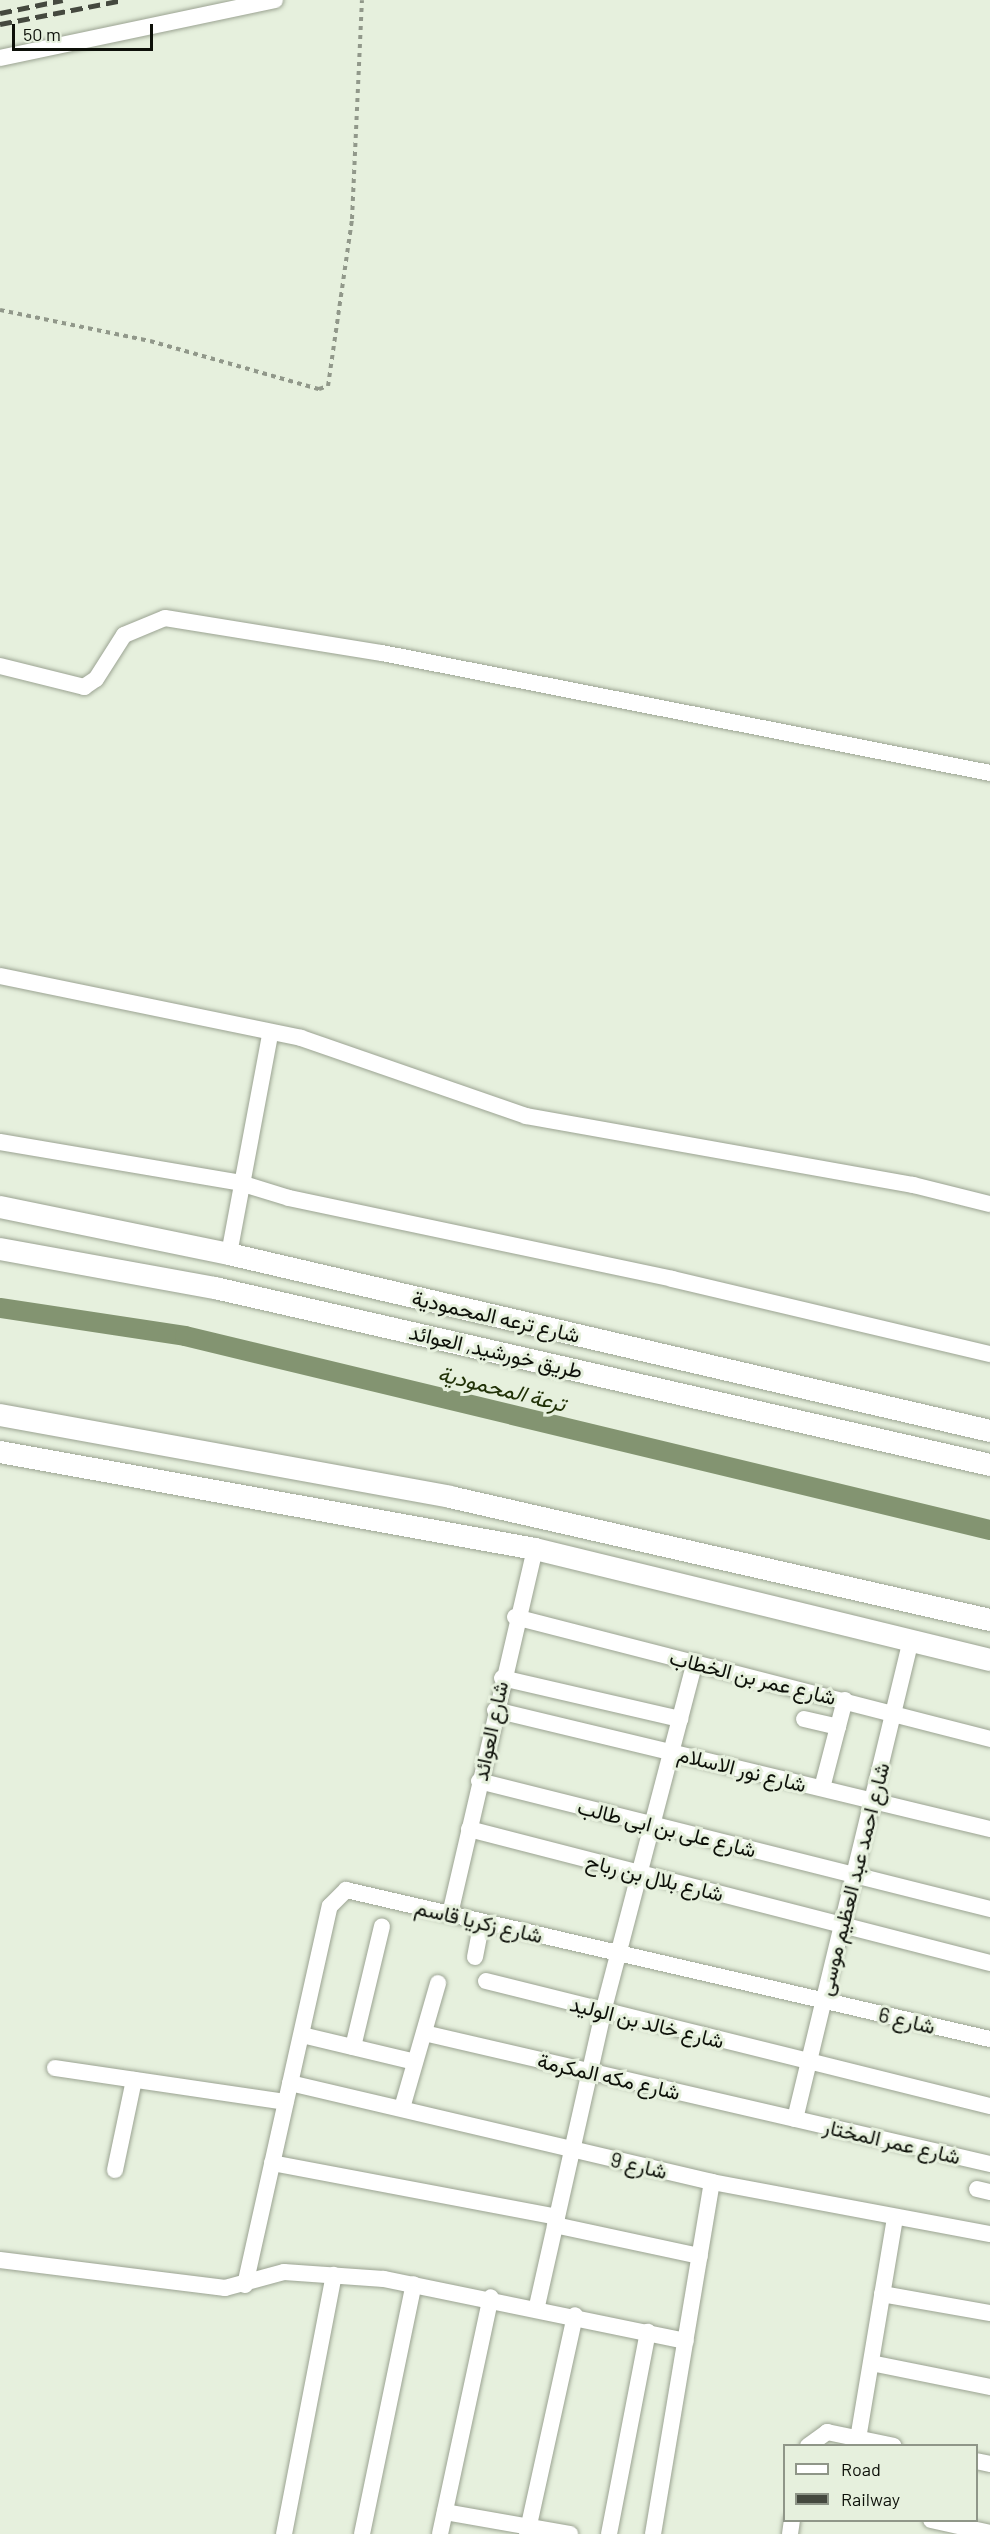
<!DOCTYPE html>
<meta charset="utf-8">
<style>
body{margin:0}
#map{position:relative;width:990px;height:2534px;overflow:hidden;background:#e6f0dd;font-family:Barlow,Vazirmatn,sans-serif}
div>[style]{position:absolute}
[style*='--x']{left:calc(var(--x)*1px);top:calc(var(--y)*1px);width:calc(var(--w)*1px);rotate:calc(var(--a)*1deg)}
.canal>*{height:20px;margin:-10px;padding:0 10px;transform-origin:10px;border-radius:10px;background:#839471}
.path>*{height:4px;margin-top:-2px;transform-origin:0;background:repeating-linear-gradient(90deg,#91988a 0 4.5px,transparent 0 9px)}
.roads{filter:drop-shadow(0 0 2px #9ba392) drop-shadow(0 0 2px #9ba392)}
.street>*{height:16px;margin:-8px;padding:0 8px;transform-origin:8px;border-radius:8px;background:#fff}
.secondary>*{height:22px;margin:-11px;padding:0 11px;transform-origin:11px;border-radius:11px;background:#fff}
.rail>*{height:4.5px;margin-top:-2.25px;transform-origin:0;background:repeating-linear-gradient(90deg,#45493f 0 12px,transparent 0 18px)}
span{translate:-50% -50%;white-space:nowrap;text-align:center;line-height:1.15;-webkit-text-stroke:6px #e6f0dd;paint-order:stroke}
.street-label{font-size:21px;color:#0d1009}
.water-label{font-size:22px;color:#213107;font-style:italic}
.legend{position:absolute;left:783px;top:2444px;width:195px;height:78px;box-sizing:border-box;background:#e6f0dd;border:2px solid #8f9688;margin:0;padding:8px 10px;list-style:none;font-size:18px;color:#0d1009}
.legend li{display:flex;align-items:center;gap:12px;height:30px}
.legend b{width:30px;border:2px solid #8f9688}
.scale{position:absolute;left:12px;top:24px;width:141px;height:27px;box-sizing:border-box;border:3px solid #0d1009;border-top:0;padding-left:8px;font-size:18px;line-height:21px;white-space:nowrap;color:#0d1009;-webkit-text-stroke:4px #e6f0dd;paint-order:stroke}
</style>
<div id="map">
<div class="canal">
<i style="--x:0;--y:1308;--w:187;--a:8.6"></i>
<i style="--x:185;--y:1336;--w:828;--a:13.55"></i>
</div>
<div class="path">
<i style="--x:0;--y:310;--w:153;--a:11.7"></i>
<i style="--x:150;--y:341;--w:176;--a:15.9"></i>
<i style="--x:319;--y:389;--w:9;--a:-18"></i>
<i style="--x:328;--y:386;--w:169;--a:-81.8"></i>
<i style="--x:352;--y:219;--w:219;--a:-87.4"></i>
</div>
<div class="roads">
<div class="street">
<i style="--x:0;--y:58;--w:281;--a:-11.9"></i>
<i style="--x:0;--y:666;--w:87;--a:14"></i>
<i style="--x:84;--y:687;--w:14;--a:-34"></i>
<i style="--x:96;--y:679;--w:52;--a:-57.5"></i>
<i style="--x:124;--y:635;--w:44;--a:-22.5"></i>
<i style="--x:165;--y:618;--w:220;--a:9.2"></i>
<i style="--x:382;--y:653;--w:620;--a:11.16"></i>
<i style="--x:0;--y:976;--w:307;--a:11.6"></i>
<i style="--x:301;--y:1038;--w:238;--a:19.1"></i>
<i style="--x:526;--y:1116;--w:393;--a:10.1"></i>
<i style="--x:913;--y:1185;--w:79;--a:13.9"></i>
<i style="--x:0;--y:1142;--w:240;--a:9.6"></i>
<i style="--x:237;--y:1182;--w:54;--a:17.1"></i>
<i style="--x:289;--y:1198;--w:391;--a:11.9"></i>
<i style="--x:672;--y:1279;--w:327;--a:13.3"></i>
<i style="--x:229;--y:1254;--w:224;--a:-79.4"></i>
<i style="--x:515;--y:1617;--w:490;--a:14.4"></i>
<i style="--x:502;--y:1678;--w:183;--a:13"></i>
<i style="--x:495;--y:1710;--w:509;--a:13.52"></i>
<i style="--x:804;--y:1719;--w:35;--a:13"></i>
<i style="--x:479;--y:1781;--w:527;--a:14.06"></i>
<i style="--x:822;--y:1788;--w:91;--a:-75.4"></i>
<i style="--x:469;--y:1829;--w:538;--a:14.42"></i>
<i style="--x:450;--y:1914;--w:375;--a:-76.9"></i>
<i style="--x:475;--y:1957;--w:36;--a:-79"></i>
<i style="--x:486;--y:1981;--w:519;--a:13.93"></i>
<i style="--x:424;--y:2033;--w:581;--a:13.03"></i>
<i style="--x:302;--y:2035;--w:116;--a:13.4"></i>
<i style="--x:353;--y:2047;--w:124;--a:-76.5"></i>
<i style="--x:55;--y:2068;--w:233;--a:8.4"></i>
<i style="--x:290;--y:2083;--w:433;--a:13.2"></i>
<i style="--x:712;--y:2182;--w:283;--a:10.6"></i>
<i style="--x:402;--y:2108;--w:130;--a:-73.9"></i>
<i style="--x:795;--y:2119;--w:493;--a:-76.4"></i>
<i style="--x:272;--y:2163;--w:290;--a:10.7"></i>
<i style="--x:115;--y:2170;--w:92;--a:-78.1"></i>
<i style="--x:977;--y:2189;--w:13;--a:13"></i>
<i style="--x:555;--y:2225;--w:148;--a:12.1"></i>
<i style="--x:0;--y:2260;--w:227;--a:7.1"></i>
<i style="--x:225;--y:2288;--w:61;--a:-15.2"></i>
<i style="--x:284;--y:2272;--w:100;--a:4"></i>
<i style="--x:384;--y:2279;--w:308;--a:11.6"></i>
<i style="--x:245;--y:2285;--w:388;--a:-77.4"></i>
<i style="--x:330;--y:1906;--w:23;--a:-45"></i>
<i style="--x:346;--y:1890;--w:661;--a:13.03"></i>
<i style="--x:882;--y:2294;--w:110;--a:10"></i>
<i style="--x:537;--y:2306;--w:301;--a:-77.3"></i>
<i style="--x:603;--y:2012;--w:362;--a:-75.3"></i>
<i style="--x:871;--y:2363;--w:121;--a:11.4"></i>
<i style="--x:858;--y:2439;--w:225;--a:-80.5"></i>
<i style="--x:808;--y:2446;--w:24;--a:-36"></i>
<i style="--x:827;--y:2432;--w:68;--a:11.8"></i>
<i style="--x:976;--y:2461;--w:14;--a:12"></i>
<i style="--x:445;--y:2512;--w:127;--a:10"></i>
<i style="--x:931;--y:2520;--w:60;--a:12.4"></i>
<i style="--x:284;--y:2534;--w:264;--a:-79.1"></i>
<i style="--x:362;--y:2534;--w:255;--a:-78.3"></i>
<i style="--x:440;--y:2534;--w:242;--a:-77.9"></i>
<i style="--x:527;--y:2534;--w:224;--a:-77.6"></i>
<i style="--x:609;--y:2534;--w:206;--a:-79.1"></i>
<i style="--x:653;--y:2534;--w:357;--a:-80.5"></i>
<i style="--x:790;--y:2534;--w:14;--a:-82"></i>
</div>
<div class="secondary">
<i style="--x:0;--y:1207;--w:234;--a:11.6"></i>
<i style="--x:229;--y:1254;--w:781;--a:13.09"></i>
<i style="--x:0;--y:1249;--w:219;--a:10.3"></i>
<i style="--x:215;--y:1288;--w:795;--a:12.86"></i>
<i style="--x:0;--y:1415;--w:457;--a:10.3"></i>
<i style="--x:450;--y:1497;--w:554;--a:12.83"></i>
<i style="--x:0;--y:1452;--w:544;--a:10.28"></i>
<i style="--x:535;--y:1549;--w:468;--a:13.7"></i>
</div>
</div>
<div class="rail">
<i style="--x:0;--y:13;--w:64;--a:-11.7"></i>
<i style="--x:0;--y:24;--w:125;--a:-11"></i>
</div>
<div class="street-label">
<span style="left:496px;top:1316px;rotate:13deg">شارع ترعه المحمودية</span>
<span style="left:496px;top:1351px;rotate:13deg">طريق خورشيد, العوائد</span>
<span style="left:753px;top:1677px;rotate:14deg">شارع عمر بن الخطاب</span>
<span style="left:490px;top:1731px;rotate:-78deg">شارع العوائد</span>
<span style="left:742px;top:1769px;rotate:14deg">شارع نور الاسلام</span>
<span style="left:667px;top:1828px;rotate:14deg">شارع على بن ابى طالب</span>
<span style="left:655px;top:1877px;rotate:14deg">شارع بلال بن رباح</span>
<span style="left:853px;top:1879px;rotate:-76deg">شارع احمد عبد العظيم موسى</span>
<span style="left:479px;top:1921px;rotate:13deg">شارع زكريا قاسم</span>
<span style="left:907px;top:2020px;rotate:13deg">شارع 6</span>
<span style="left:647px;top:2022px;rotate:14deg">شارع خالد بن الوليد</span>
<span style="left:609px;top:2076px;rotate:13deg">شارع مكه المكرمة</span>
<span style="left:892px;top:2141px;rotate:13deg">شارع عمر المختار</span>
<span style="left:639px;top:2165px;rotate:13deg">شارع 9</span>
</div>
<div class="water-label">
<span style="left:502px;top:1388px;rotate:14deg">ترعة المحمودية</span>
</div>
<ul class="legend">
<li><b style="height:8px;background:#fff"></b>Road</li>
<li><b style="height:8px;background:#45493f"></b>Railway</li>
</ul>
<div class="scale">50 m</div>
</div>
